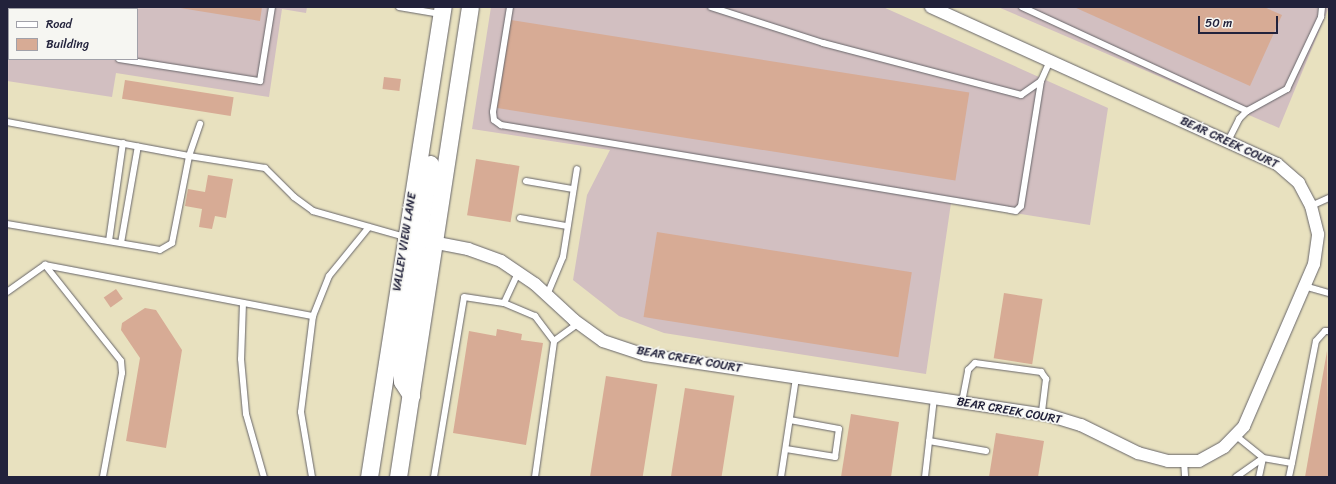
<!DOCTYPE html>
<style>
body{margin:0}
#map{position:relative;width:1336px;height:484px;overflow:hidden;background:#e8e1bf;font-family:Sriracha,sans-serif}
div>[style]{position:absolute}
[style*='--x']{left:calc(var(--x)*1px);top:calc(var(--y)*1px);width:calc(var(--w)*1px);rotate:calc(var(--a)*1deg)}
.industrial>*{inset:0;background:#d2bfc1}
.building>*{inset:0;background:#d7ab95;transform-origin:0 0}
.roads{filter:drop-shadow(0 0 1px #676569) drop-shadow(0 0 1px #676569)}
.service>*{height:6px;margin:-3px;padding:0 3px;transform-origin:3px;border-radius:3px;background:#fff}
.minor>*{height:12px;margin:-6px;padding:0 6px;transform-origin:6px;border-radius:6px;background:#fff}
.secondary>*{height:17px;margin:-8.5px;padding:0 8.5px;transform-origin:8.5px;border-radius:8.5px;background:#fff}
span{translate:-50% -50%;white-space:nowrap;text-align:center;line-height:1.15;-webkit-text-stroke:3.5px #f6f6f2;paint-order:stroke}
.street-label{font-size:12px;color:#22223b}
.frame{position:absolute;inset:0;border:8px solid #22223b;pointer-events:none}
.legend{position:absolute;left:8px;top:8px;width:130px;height:52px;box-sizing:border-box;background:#f6f6f2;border:1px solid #a1a1a9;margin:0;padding:5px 7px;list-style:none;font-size:12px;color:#22223b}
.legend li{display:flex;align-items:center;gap:8px;height:20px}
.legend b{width:20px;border:1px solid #a1a1a9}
.scale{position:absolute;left:1198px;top:16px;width:80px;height:18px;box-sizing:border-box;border:2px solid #22223b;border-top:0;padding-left:5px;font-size:12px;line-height:14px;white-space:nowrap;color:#22223b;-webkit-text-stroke:3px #f6f6f2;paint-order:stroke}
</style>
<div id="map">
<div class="industrial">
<i style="clip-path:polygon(evenodd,7px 7px,307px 7px,306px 13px,282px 9px,269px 97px,116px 73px,112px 97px,7px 81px,7px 7px,9px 9px,137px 9px,137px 59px,9px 59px,9px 9px)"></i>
<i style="clip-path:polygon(491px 7px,883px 7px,1108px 108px,1090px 225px,951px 203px,926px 374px,664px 333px,619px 316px,573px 280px,587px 195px,610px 150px,472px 129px)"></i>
<i style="clip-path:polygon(998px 7px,1329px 7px,1279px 128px)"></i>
</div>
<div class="building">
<i style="clip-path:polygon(174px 7px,262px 7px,260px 21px)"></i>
<i style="clip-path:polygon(1074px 7px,1264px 7px,1282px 15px,1250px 86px)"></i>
<i style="left:511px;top:20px;width:464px;height:89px;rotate:9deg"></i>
<i style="left:384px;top:77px;width:17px;height:12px;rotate:7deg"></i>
<i style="left:125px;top:80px;width:110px;height:19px;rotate:9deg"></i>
<i style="left:476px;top:159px;width:44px;height:57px;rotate:9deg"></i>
<i style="clip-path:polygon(208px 175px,233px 179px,226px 218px,215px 216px,212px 229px,199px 227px,202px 209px,185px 206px,188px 189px,205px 192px)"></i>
<i style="left:657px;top:232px;width:258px;height:86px;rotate:9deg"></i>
<i style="left:116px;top:289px;width:12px;height:15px;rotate:55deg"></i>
<i style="left:1004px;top:293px;width:39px;height:66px;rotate:9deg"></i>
<i style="clip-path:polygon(145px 308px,156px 310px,182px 350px,166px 448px,126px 441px,140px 358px,121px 330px,122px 323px)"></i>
<i style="clip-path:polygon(497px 329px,522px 334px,521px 340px,543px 343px,526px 445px,453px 433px,469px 331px,496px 336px)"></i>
<i style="clip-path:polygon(1327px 351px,1329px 477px,1305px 477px)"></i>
<i style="left:606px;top:376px;width:52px;height:102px;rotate:9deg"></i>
<i style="left:685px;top:388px;width:50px;height:90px;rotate:9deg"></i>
<i style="clip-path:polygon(851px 414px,899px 422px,891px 477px,841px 477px)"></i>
<i style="clip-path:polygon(996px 433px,1044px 441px,1038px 477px,989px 477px)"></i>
</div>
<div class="roads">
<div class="service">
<i style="--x:399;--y:7;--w:42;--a:9.7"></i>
<i style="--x:510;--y:7;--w:106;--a:99.2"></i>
<i style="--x:493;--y:112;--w:8;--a:83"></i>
<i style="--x:494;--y:120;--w:9;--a:36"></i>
<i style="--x:501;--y:125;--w:522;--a:9.48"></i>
<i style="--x:1016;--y:211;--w:7;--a:-45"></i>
<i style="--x:1021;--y:206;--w:127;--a:-80.9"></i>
<i style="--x:711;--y:7;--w:118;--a:17.8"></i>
<i style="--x:823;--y:43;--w:205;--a:14.7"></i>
<i style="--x:1021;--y:95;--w:24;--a:-35"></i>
<i style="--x:1041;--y:81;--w:22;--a:-66"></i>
<i style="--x:1022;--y:7;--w:248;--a:24.8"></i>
<i style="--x:7;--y:42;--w:2;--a:0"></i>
<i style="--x:119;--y:59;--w:143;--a:8.9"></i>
<i style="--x:260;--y:81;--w:75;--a:-80.8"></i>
<i style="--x:7;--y:122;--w:185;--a:10.6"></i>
<i style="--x:189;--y:156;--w:77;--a:9"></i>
<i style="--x:265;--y:168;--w:41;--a:45"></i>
<i style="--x:294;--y:197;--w:24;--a:36"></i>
<i style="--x:313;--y:211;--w:96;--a:15.8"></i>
<i style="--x:1228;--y:141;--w:25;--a:-63"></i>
<i style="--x:1239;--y:119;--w:11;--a:-45"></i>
<i style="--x:1247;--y:111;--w:46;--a:-28.8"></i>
<i style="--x:1287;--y:89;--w:80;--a:-64.7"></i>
<i style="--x:1321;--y:17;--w:10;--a:-84"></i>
<i style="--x:526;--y:181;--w:48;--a:9.7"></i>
<i style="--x:1311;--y:206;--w:20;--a:-24"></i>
<i style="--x:520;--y:218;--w:48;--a:9.7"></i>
<i style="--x:7;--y:224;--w:155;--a:9.6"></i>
<i style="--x:160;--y:250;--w:14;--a:-30"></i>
<i style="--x:172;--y:243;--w:89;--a:-78.9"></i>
<i style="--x:189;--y:156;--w:34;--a:-71"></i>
<i style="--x:109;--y:241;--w:99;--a:-81.9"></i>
<i style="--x:121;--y:243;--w:98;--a:-80.1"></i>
<i style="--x:45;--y:265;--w:122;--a:51.6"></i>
<i style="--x:121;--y:361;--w:12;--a:85"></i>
<i style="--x:122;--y:373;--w:106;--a:100.4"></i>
<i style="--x:1304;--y:286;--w:26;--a:16"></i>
<i style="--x:7;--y:292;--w:47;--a:-35.4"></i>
<i style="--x:45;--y:265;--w:273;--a:10.8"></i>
<i style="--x:547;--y:295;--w:41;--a:-67.2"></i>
<i style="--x:563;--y:257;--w:89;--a:-81"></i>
<i style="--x:243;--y:303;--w:56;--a:92"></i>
<i style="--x:241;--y:359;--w:55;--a:84.8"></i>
<i style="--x:246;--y:414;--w:66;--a:74.1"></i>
<i style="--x:504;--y:303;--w:34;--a:23"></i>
<i style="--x:535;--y:316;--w:31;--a:53"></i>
<i style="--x:554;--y:341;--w:31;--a:-36"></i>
<i style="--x:962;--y:402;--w:33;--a:-79"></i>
<i style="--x:968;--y:370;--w:10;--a:-45"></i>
<i style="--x:975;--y:363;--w:67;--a:7.8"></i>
<i style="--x:1041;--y:372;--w:9;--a:54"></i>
<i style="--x:1046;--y:379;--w:35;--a:97"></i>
<i style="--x:1235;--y:435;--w:36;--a:39"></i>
<i style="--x:1263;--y:458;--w:29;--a:10"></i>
<i style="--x:1292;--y:463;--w:124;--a:-78.9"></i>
<i style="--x:1316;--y:341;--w:13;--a:-48"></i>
<i style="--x:1325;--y:331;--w:4;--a:0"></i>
<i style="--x:929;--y:441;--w:58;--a:10"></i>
<i style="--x:786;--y:449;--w:50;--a:9.3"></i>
<i style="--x:835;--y:457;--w:28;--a:-82"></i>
<i style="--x:839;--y:429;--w:50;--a:-169.6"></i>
<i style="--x:1184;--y:461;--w:16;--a:86"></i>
<i style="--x:312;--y:477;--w:66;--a:-99.6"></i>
<i style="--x:301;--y:412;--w:97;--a:-82.9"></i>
<i style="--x:313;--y:316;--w:43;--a:-68.2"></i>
<i style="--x:329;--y:276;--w:63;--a:-50.8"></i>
<i style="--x:434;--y:477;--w:182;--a:-80.5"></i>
<i style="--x:464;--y:297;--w:40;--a:8.5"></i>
<i style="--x:504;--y:303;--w:33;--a:-65"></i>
<i style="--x:535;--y:477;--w:137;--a:-82"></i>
<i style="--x:781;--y:477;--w:100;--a:-81.4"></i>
<i style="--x:925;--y:477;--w:80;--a:-83.5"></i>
<i style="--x:1236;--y:477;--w:33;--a:-35"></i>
<i style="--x:1259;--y:477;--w:19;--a:-78"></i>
<i style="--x:1289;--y:477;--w:14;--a:-78"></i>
</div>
<div class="minor">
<i style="--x:427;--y:241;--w:42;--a:11"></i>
<i style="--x:468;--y:249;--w:35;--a:20"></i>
<i style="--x:501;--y:261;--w:41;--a:34.1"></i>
<i style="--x:535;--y:284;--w:53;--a:42.7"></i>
<i style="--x:574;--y:320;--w:36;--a:36"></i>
<i style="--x:603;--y:341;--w:44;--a:18.4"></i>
<i style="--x:645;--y:355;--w:407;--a:8.5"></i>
<i style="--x:1048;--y:415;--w:34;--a:17"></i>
<i style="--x:1081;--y:425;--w:64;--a:26.2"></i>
<i style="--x:1138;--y:453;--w:31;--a:15"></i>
<i style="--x:1168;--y:461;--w:31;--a:0"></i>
<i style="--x:1199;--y:461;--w:29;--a:-29"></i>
<i style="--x:1224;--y:447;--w:29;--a:-46"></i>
<i style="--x:1244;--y:426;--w:176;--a:-66.6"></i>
<i style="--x:1314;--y:264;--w:30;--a:-82"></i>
<i style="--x:1318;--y:234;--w:29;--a:-104"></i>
<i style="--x:1311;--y:206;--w:26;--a:-118"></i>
<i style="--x:1299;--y:183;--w:29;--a:-139"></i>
<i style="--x:1277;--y:164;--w:380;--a:-155.6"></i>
</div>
<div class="secondary">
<i style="--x:430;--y:164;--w:62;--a:99.3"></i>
<i style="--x:420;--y:225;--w:11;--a:80"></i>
<i style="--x:422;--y:236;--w:14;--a:30"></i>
<i style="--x:406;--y:237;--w:13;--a:39"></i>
<i style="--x:416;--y:245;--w:10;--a:79"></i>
<i style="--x:418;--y:255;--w:110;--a:98.4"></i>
<i style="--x:402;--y:364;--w:17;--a:90"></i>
<i style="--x:402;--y:381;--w:17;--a:57"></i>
<i style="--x:369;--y:477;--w:476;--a:-81.1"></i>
<i style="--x:398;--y:477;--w:475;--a:-81.3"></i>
</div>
</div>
<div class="street-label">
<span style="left:1229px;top:143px;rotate:25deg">BEAR CREEK COURT</span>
<span style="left:405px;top:242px;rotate:-81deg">VALLEY VIEW LANE</span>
<span style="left:689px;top:360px;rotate:10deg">BEAR CREEK COURT</span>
<span style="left:1009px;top:411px;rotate:10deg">BEAR CREEK COURT</span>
</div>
<div class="frame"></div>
<ul class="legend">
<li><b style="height:5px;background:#fff"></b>Road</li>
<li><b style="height:11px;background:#d7ab95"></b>Building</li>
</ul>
<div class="scale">50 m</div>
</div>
